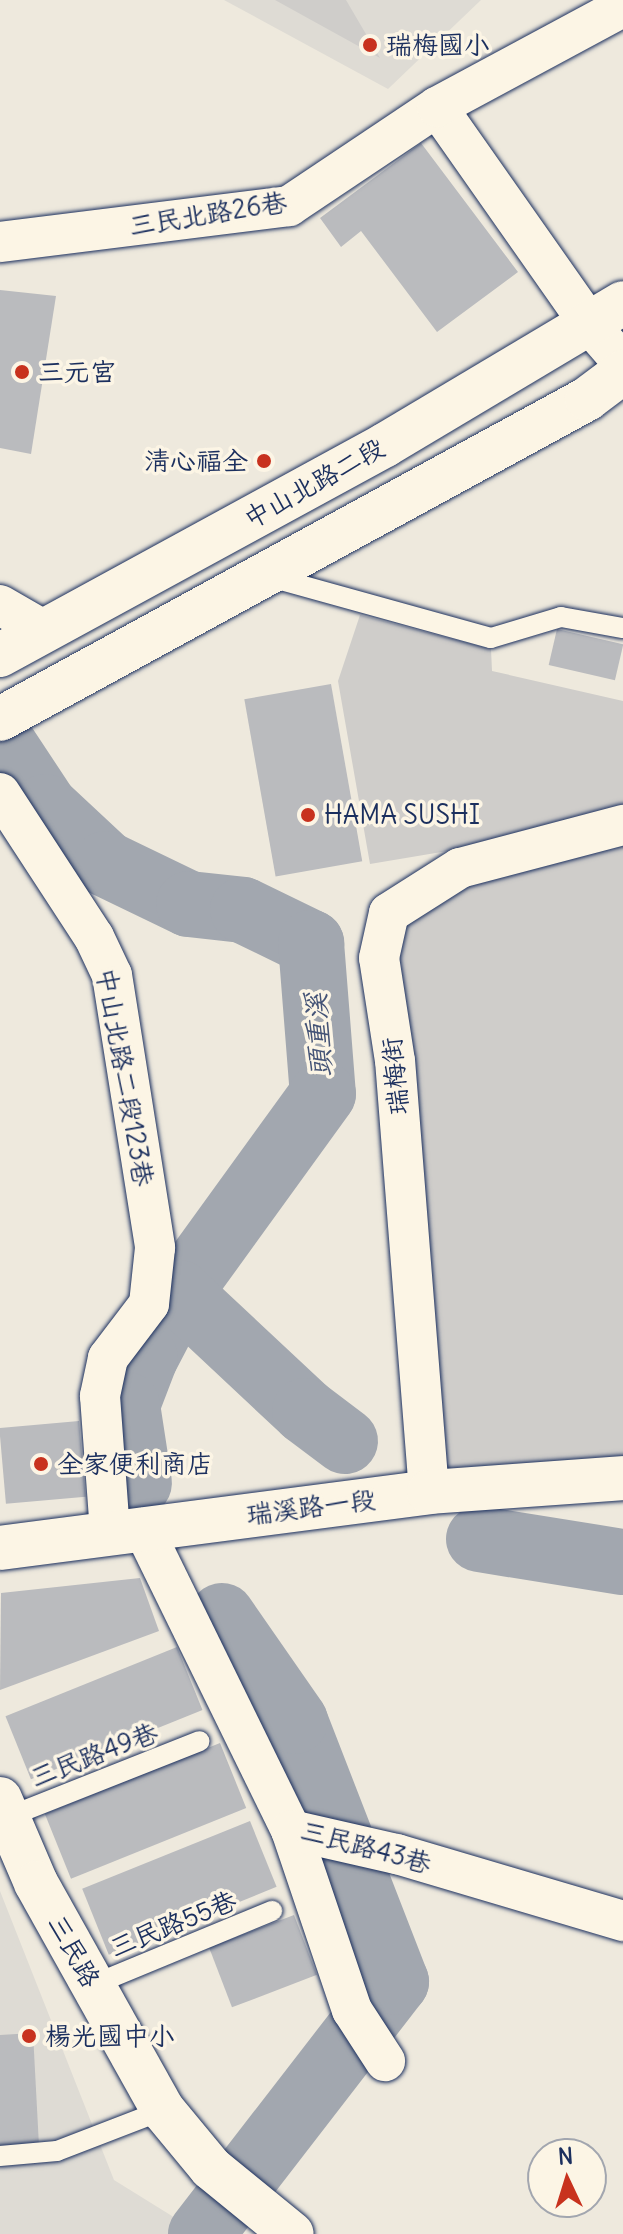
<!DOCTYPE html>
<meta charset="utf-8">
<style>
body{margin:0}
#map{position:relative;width:623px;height:2234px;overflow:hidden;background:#eee9dd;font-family:Delius,"LXGW WenKai TC",sans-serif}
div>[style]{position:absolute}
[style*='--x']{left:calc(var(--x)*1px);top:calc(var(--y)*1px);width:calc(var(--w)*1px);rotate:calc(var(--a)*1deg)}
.built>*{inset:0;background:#dedbd4}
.green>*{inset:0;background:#cfcdca}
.river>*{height:66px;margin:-33px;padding:0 33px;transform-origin:33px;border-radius:33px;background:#a2a7af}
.building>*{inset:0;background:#babbbe;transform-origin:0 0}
.roads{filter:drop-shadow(0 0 2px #1b2f5e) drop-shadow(0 0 2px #1b2f5e)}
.lane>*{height:20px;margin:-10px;padding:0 10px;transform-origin:10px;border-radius:10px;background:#fcf5e5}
.street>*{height:40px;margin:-20px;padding:0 20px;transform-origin:20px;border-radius:20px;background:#fcf5e5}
.secondary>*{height:44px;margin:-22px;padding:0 22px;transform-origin:22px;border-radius:22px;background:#fcf5e5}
.primary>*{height:44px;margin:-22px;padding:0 22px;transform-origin:22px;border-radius:22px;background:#fcf5e5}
.dots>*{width:22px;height:22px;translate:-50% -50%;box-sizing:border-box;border:4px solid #fcf5e5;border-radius:50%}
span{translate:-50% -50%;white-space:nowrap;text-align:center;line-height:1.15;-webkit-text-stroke:7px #fcf5e5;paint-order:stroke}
.poi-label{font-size:26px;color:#1b2f5e}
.left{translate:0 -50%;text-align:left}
.right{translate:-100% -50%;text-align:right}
.street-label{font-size:26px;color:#1b2f5e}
.water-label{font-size:28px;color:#445376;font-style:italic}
.north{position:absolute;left:527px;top:2138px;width:80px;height:80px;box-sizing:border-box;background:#fcf5e5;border:2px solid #a2a6af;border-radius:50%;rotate:356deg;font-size:22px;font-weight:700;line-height:32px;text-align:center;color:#1b2f5e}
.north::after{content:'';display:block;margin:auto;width:28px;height:36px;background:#c8321e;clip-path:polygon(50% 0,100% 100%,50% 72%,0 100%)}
</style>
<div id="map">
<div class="built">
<i style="clip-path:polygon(224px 0,481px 0,388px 89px)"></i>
<i style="clip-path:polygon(0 1891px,114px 2180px,201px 2234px,0 2234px)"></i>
</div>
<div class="green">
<i style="clip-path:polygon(275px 0,346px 0,380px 58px)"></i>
<i style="clip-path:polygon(360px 615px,491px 649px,492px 671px,623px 701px,623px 805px,531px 837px,370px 864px,338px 681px)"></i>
<i style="clip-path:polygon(623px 825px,623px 1478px,429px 1492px,389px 913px)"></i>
</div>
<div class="river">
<i style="--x:0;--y:739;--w:82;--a:56.5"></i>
<i style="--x:45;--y:807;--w:83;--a:43.1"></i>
<i style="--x:106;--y:864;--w:92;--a:25.7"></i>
<i style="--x:189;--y:904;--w:54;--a:6.3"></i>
<i style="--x:243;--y:910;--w:76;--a:25.9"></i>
<i style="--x:311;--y:943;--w:151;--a:85.5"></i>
<i style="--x:323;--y:1094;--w:246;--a:125.9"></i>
<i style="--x:179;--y:1293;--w:73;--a:117.6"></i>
<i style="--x:145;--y:1358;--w:50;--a:111"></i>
<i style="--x:127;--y:1405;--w:79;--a:81.3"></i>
<i style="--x:179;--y:1293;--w:173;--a:43.1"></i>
<i style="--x:305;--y:1411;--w:50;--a:36.9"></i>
<i style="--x:479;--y:1539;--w:146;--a:9.1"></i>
<i style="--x:201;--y:2234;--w:319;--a:-52.3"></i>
<i style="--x:396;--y:1982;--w:280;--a:-111.2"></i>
<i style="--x:295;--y:1721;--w:128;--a:-124.8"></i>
</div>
<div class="building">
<i style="clip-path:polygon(421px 143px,518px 272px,437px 332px,361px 231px,341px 247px,320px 218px)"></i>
<i style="clip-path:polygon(0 290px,56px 296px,31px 454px,0 448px)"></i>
<i style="left:557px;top:629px;width:68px;height:37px;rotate:13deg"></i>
<i style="left:331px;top:684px;width:180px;height:88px;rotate:80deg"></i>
<i style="left:79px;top:1421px;width:76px;height:80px;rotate:85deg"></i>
<i style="clip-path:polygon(140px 1578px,159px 1631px,0 1690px,1px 1593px)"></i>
<i style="left:177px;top:1647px;width:68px;height:185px;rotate:68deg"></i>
<i style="left:220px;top:1743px;width:70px;height:189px;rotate:68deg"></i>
<i style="left:250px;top:1821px;width:71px;height:181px;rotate:68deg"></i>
<i style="left:294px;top:1915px;width:64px;height:91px;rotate:69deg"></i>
<i style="clip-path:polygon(33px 2033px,39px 2146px,0 2148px,0 2035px)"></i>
</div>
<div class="roads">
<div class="lane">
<i style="--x:267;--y:576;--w:232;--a:15.5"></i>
<i style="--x:491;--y:638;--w:73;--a:-16.7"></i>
<i style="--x:561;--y:617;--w:63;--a:10.1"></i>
<i style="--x:8;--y:1817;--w:206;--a:-21.6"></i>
<i style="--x:93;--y:1985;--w:194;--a:-22.5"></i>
<i style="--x:0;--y:2156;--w:57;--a:-5"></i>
<i style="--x:57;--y:2151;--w:114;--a:-21.1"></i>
</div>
<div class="street">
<i style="--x:437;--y:107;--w:266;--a:54.9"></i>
<i style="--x:590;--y:325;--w:50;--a:49"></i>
<i style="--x:0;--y:242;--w:291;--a:-7.1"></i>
<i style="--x:289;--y:206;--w:178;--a:-33.8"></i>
<i style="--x:437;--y:107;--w:211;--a:-28.3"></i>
<i style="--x:0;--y:605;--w:52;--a:30"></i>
<i style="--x:0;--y:793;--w:172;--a:56.9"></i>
<i style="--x:94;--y:937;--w:42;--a:64.7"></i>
<i style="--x:112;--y:975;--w:276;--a:81"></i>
<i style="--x:155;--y:1248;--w:56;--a:96.1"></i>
<i style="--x:149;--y:1304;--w:68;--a:127.2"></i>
<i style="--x:108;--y:1358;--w:39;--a:102"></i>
<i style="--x:100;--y:1396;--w:136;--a:85.8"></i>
<i style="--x:429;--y:1492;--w:432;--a:-94.5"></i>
<i style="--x:395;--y:1061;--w:104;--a:-98.8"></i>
<i style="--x:379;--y:958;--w:46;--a:-77.5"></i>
<i style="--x:389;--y:913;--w:84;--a:-32.4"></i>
<i style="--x:460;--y:868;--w:169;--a:-14.8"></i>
<i style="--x:143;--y:1528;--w:336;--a:63.9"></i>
<i style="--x:291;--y:1830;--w:190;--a:71.3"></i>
<i style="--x:352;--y:2010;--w:61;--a:57.1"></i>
<i style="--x:291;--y:1830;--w:109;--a:12.8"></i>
<i style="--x:397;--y:1854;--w:236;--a:16.5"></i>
</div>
<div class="secondary">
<i style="--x:0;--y:1548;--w:433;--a:-7.4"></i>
<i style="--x:429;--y:1492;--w:195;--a:-4.1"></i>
<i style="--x:0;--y:1799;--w:91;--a:66.8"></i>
<i style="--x:36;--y:1883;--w:260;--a:60.8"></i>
<i style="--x:163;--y:2110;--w:75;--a:50.4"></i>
<i style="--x:211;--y:2168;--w:104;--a:39.2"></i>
</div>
<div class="primary">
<i style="--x:0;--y:655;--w:439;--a:-28.6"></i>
<i style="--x:385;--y:445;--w:277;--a:-30.8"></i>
<i style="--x:0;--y:719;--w:669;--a:-28.6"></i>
<i style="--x:587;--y:399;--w:45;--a:-36.9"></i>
</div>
</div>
<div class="dots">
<i style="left:370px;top:45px;background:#c8321e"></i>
<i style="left:22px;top:372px;background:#c8321e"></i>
<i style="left:264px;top:461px;background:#c8321e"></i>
<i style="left:308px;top:815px;background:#c8321e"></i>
<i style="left:41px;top:1464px;background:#c8321e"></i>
<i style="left:29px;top:2036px;background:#c8321e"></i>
</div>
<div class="poi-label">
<span class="left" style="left:386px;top:45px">瑞梅國小</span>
<span class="left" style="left:38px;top:372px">三元宮</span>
<span class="right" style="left:248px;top:461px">清心福全</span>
<span class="left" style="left:324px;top:815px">HAMA SUSHI</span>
<span class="left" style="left:57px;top:1464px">全家便利商店</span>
<span class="left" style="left:45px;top:2036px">楊光國中小</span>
</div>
<div class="street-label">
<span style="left:208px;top:214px;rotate:-9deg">三民北路26巷</span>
<span style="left:314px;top:483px;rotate:-29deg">中山北路二段</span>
<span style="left:395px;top:1076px;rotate:-96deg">瑞梅街</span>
<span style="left:125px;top:1077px;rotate:80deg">中山北路二段123巷</span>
<span style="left:311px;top:1507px;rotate:-7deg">瑞溪路一段</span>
<span style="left:94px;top:1755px;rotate:-21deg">三民路49巷</span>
<span style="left:366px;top:1847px;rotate:15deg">三民路43巷</span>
<span style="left:173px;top:1924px;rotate:-22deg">三民路55巷</span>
<span style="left:74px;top:1951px;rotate:61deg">三民路</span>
</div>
<div class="water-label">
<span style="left:318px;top:1035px;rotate:-94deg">頭重溪</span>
</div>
<div class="north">N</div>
</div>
